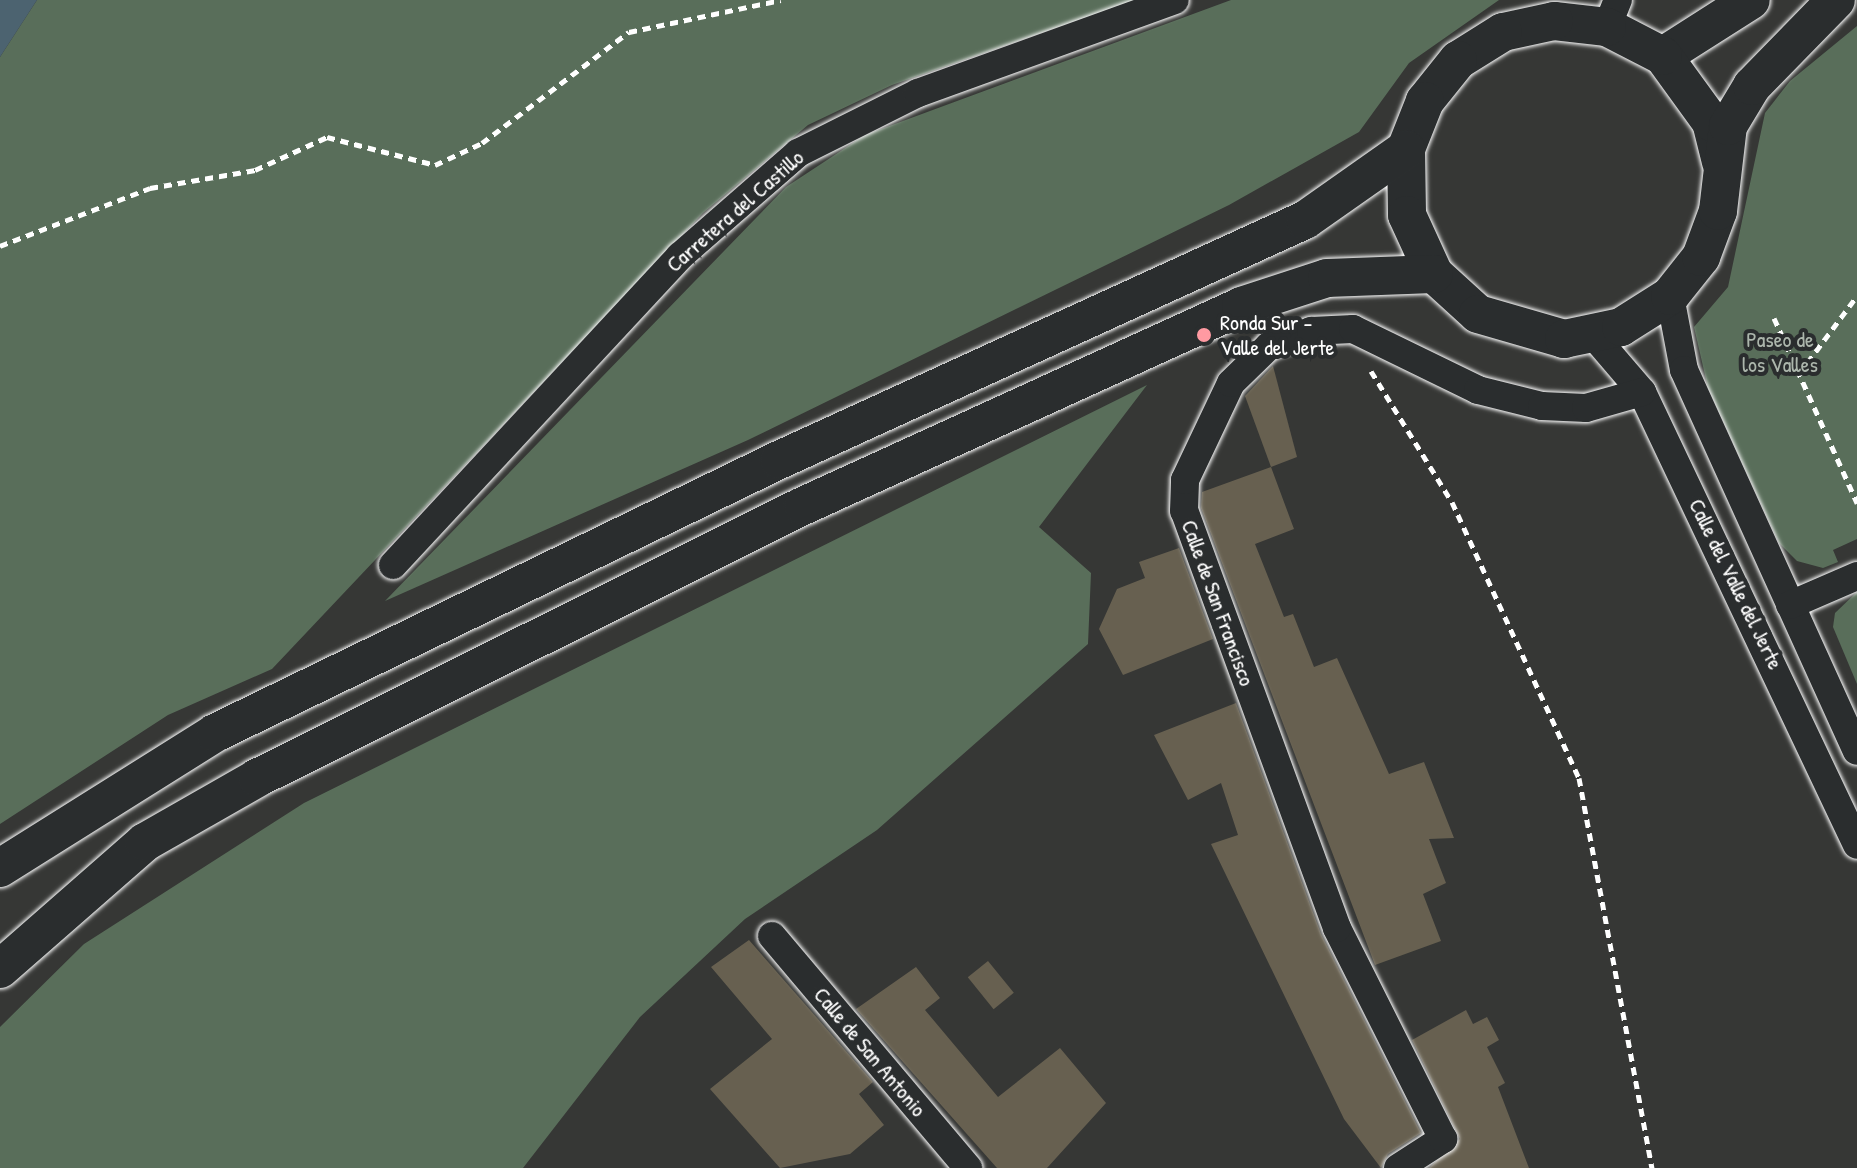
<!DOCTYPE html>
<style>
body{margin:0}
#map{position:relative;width:1857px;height:1168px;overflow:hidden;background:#363735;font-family:"Patrick Hand",sans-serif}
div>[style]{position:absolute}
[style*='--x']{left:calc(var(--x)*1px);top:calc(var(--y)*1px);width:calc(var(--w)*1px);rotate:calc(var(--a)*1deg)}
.green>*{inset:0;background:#596e5a}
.water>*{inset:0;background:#4c6370}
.building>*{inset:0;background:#676050;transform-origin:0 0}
.path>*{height:5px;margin-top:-2.5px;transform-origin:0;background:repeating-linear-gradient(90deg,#fff 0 8px,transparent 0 14px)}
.roads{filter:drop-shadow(0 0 2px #fff) drop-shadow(0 0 2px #fff)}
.minor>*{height:28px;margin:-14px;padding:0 14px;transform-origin:14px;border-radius:14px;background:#2a2d2e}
.secondary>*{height:38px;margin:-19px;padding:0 19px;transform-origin:19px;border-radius:19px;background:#2a2d2e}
.dots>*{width:22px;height:22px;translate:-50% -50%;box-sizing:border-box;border:4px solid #2a2d2e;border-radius:50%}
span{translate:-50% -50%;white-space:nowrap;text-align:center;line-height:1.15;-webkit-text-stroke:8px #2a2d2e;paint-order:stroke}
.street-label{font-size:22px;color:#fff}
.poi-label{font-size:22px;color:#fff}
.left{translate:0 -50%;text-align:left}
.park-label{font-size:22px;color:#acb6ac}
</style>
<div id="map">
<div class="green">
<i style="clip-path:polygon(37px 0,1136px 0,892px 85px,808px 125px,703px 213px,272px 669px,168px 715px,0 824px,0 57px)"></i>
<i style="clip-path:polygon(1231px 0,1499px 0,1409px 63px,1359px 132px,1229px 205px,748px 440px,385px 601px,786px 187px,865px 135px)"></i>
<i style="clip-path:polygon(1857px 26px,1857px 539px,1833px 550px,1838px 562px,1823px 568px,1797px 561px,1779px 543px,1708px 388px,1694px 327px,1728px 287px,1765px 113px,1790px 81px)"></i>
<i style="clip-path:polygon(1147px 385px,1039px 527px,1091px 573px,1088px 644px,877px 830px,745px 919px,640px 1017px,523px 1168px,0 1168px,0 1027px,84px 944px,304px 803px)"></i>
<i style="clip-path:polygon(1857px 592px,1857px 684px,1833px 627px,1835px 613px)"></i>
</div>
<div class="water">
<i style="clip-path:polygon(0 0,37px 0,0 57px)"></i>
</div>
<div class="building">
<i style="clip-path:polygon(1273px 366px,1297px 457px,1271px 467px,1245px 396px)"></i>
<i style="clip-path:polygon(1271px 467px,1294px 529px,1255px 544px,1284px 617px,1293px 614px,1314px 667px,1337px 658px,1389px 774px,1424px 762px,1454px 838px,1429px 839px,1446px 883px,1423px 894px,1441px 941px,1375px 965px,1201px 508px,1202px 492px)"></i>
<i style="clip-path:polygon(1179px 548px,1213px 639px,1123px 675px,1099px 629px,1104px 618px,1117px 589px,1145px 578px,1139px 562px)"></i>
<i style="clip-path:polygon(1236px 703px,1321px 934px,1421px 1133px,1388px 1154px,1381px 1168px,1344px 1119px,1211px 844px,1238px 835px,1221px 783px,1188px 800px,1154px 735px)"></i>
<i style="clip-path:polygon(749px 940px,873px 1082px,859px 1094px,884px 1125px,850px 1154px,780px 1168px,710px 1089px,772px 1039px,711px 967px)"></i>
<i style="left:988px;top:961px;width:41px;height:26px;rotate:51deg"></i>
<i style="clip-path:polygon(916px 967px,940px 998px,925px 1010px,998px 1097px,1060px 1048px,1106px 1103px,1047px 1168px,997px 1168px,856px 1009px)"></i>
<i style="clip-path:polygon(1466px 1010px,1473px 1024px,1487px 1017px,1499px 1040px,1487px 1047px,1505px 1083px,1498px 1087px,1529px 1168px,1429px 1168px,1460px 1139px,1412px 1040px)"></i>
</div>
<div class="path">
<i style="--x:0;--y:246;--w:161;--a:-21.1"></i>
<i style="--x:150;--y:188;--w:107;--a:-9.7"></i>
<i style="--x:255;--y:170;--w:79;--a:-24.6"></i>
<i style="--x:327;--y:137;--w:112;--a:14.5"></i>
<i style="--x:435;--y:165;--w:52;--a:-25.1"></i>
<i style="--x:482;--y:143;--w:184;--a:-37.1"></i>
<i style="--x:629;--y:32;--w:155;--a:-11.9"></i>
<i style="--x:1774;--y:318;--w:203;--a:65.8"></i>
<i style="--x:1371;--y:371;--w:154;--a:58.3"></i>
<i style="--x:1452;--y:502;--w:304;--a:65.3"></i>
<i style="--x:1579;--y:778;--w:397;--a:79.4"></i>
<i style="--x:1799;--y:374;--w:97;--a:-53.4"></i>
</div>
<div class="roads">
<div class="minor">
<i style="--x:1607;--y:27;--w:29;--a:-68"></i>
<i style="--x:1670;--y:296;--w:75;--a:79.3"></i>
<i style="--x:1684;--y:370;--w:418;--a:65.6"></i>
<i style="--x:1594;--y:336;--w:74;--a:49.4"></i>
<i style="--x:1642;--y:392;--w:501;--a:64.61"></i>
<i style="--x:393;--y:565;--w:422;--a:-47.1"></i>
<i style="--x:680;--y:256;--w:157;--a:-41.1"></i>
<i style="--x:798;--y:153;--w:134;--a:-26.6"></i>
<i style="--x:918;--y:93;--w:273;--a:-19.9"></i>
<i style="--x:1790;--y:605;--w:73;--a:-23.4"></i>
<i style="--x:772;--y:936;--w:304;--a:49.8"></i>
<i style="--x:1398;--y:1168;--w:54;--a:-32.8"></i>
<i style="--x:1443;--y:1139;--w:236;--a:-116.7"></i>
<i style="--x:1337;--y:928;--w:444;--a:-110.1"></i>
<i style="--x:1184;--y:511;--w:31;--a:-88"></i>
<i style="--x:1185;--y:480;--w:107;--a:-64.6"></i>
<i style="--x:1231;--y:383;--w:53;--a:-44.2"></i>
<i style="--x:1269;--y:346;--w:45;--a:-19.7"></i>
<i style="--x:1311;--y:331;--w:42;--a:-2.7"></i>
<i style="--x:1353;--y:329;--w:139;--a:26"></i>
<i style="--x:1478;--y:390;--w:66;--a:14"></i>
<i style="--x:1542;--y:406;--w:44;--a:2.6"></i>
<i style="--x:1586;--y:408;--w:58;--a:-15.9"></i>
</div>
<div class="secondary">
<i style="--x:1663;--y:56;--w:104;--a:-32.5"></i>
<i style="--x:1721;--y:162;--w:41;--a:-104"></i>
<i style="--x:1711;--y:122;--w:82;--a:-126"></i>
<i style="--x:1663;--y:56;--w:63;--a:-152.6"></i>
<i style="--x:1607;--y:27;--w:53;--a:-173.5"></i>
<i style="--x:1554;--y:21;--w:52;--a:167.8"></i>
<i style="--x:1503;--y:32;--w:53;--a:148.1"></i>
<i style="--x:1458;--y:60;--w:53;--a:128.8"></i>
<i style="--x:1425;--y:101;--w:52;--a:111.6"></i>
<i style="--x:1406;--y:149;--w:66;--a:89.1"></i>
<i style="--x:1407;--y:215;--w:65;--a:65.4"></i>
<i style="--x:1434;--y:274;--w:59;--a:42.3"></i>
<i style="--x:1478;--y:314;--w:90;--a:16.2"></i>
<i style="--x:1564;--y:339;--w:58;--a:-11.9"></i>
<i style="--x:1621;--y:327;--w:58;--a:-32.3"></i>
<i style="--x:1670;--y:296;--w:50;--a:-51.5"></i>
<i style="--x:1701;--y:257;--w:49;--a:-69.7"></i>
<i style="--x:1718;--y:211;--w:86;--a:-83.3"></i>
<i style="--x:1728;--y:126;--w:47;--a:-59"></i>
<i style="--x:1752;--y:86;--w:120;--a:-45.7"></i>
<i style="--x:0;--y:868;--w:254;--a:-32.1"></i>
<i style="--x:215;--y:733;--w:627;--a:-25.83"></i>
<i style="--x:779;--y:460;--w:578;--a:-24.53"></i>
<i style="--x:1305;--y:220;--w:123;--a:-35.1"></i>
<i style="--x:0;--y:969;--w:193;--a:-41.2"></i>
<i style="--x:145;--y:842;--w:129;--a:-29.7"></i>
<i style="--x:257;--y:778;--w:610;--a:-26.48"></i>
<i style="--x:803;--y:506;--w:482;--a:-24.5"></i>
<i style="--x:1241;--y:306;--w:90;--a:-18"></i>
<i style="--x:1327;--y:278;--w:107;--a:-2.1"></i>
</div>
</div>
<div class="dots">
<i style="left:1204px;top:335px;background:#ff9aa2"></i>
</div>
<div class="street-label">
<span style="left:735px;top:211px;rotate:-41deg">Carretera del Castillo</span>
<span style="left:1736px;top:584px;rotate:64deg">Calle del Valle del Jerte</span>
<span style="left:1218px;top:603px;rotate:70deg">Calle de San Francisco</span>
<span style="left:870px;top:1052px;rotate:50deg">Calle de San Antonio</span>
</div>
<div class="poi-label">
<span class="left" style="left:1220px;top:335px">Ronda Sur -<br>Valle del Jerte</span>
</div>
<div class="park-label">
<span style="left:1780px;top:352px">Paseo de<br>los Valles</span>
</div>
</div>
